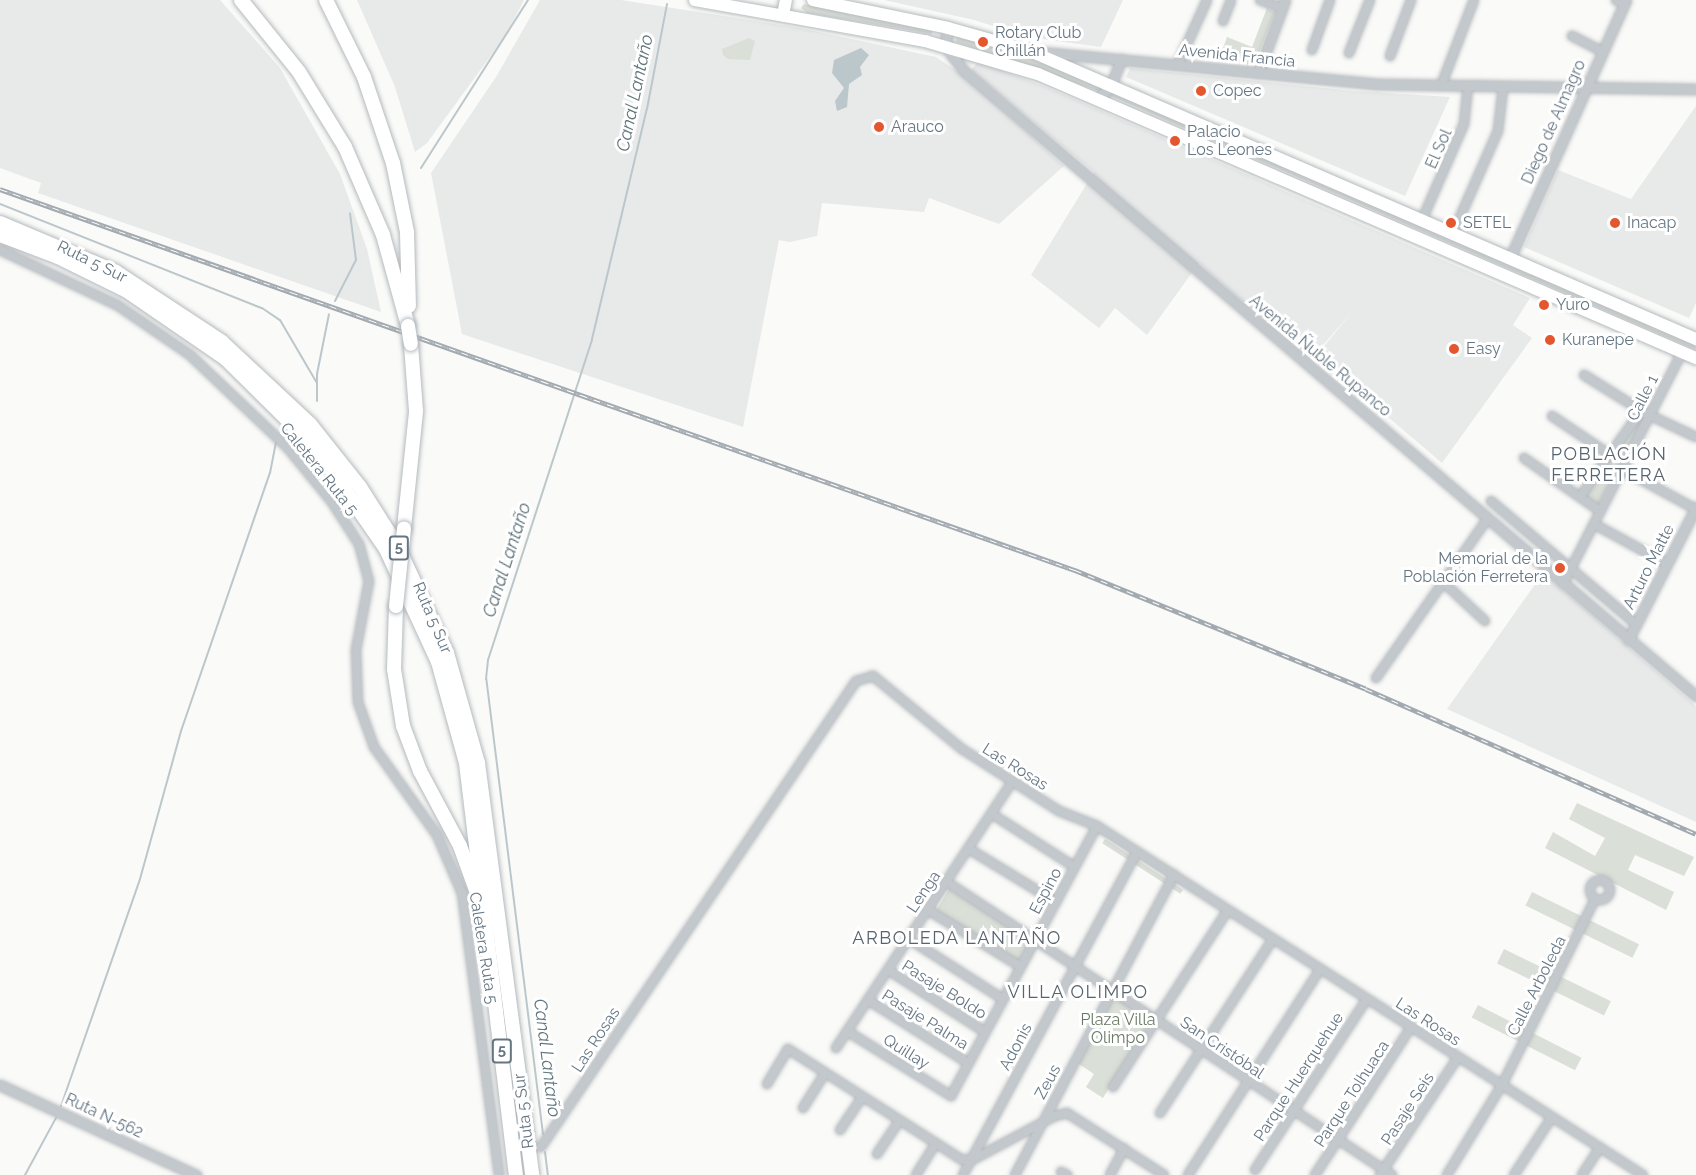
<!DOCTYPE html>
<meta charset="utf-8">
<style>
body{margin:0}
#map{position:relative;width:1696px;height:1175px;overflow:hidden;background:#fafaf8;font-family:Raleway,sans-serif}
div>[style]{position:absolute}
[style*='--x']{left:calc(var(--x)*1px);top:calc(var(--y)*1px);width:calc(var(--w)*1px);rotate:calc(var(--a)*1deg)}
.built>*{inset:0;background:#e8e9e9}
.green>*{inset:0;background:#dadfd7;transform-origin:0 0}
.water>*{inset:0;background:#bbc7cb}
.stream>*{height:2px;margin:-1px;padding:0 1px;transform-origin:1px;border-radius:1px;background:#bbc7cb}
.roads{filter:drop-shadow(0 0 2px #b5babe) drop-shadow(0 0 2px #b5babe)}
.minor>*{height:8px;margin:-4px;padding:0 4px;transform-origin:4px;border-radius:4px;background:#c3c8cc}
.minor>.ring{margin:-4px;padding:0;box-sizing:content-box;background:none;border:8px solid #c3c8cc;border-radius:50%}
.tertiary>*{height:9px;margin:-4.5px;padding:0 4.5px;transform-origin:4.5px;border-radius:4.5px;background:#c3c8cc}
.primary>*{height:12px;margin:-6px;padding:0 6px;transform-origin:6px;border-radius:6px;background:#fff}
.motorway>*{height:14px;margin:-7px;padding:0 7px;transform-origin:7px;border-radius:7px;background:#fff}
.rail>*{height:4.5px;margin-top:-2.25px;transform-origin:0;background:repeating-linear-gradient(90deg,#fff 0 7px,#a2aab0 0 14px);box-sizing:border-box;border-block:2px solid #a2aab0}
.bridges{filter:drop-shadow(0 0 2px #b4b9bd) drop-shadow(0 0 2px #b4b9bd)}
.motorway-bridge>*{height:14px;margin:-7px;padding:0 7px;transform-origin:7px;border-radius:7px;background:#fff}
.dots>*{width:16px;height:16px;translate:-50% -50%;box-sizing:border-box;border:3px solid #fff;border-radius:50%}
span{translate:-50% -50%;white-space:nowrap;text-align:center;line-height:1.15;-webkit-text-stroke:6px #fff;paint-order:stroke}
.shield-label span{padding:2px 4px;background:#fff;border:2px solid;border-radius:4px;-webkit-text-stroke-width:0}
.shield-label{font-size:15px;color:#657683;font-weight:700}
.poi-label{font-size:16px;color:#657683}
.left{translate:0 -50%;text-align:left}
.right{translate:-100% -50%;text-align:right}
.street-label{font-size:16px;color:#657683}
.park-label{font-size:16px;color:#687a64}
.water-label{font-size:18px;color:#60757c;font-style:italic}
.neighbourhood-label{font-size:18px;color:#57646e;letter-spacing:1.5px}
</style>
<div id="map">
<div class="built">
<i style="clip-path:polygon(0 0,220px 0,280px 68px,340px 174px,367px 249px,381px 312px,38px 193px,41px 183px,0 168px)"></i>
<i style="clip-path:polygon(357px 0,524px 0,506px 35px,427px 143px,415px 152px,395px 87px)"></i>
<i style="clip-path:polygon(540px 0,621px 0,800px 28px,936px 57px,967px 78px,1064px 166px,999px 224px,929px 198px,924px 212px,822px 203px,817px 236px,790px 242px,779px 240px,743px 427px,462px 334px,431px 173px,496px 77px)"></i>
<i style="clip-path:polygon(884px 0,1123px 0,1101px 47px,1027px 37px,974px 20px)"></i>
<i style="clip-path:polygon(978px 62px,1046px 87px,1530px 298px,1513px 325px,1532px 338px,1442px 463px,1316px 356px,1352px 312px,1310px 360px,1199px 263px,1147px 335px,1115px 308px,1099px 328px,1031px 275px,1094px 172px,971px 70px)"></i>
<i style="clip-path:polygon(1130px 68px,1354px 91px,1450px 97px,1405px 196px,1126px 77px)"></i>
<i style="clip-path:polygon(1696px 106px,1696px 303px,1689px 318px,1524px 247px,1558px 170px,1631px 199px)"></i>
<i style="clip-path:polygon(1543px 573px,1696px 706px,1696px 822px,1447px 709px)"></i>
</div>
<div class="green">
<i style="clip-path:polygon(804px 4px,932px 29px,932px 34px,807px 13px,801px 8px)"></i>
<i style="clip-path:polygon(1267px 8px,1275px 12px,1254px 65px,1218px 62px,1227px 37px,1252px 47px)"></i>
<i style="clip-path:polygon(957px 34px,1029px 56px,1696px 342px,1696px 350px,1104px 93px,956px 42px)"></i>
<i style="clip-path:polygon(749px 38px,755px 41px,750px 60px,728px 59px,723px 55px,722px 49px)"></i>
<i style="clip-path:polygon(1639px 416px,1644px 418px,1598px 505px,1584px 496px)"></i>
<i style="clip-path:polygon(1577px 803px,1694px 857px,1684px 876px,1635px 855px,1628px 870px,1674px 892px,1666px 910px,1545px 848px,1553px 832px,1595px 856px,1605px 838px,1569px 819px)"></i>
<i style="left:1105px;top:839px;width:93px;height:5px;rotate:33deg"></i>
<i style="left:950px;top:888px;width:97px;height:27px;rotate:32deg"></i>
<i style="left:1532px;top:892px;width:119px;height:15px;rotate:26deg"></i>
<i style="left:1504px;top:949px;width:119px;height:16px;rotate:26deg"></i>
<i style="clip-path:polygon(1111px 994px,1150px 1020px,1103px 1098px,1086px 1087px,1094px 1074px,1076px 1062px)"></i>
<i style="left:1478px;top:1005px;width:116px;height:14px;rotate:27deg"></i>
</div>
<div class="water">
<i style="clip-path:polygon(861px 48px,869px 55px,860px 67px,862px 75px,849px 84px,847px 107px,837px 111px,835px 101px,844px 88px,832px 73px,834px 60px)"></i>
</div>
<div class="stream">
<i style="--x:421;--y:168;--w:199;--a:-57.5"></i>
<i style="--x:0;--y:204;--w:282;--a:21.7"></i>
<i style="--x:262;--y:308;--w:22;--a:34"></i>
<i style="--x:280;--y:320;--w:73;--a:59.6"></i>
<i style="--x:335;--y:301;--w:46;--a:-62.9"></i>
<i style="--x:356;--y:260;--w:47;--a:-97.3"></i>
<i style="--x:317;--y:401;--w:27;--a:-90"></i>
<i style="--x:317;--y:374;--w:61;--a:-78.7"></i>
<i style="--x:61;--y:1106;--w:240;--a:-70.8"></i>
<i style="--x:140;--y:879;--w:154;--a:-74.5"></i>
<i style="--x:181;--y:731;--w:273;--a:-71"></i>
<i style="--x:270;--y:473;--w:33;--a:-79"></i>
<i style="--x:543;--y:1134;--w:459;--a:-97.1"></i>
<i style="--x:486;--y:679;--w:19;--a:-84"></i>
<i style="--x:488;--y:660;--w:337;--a:-72"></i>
<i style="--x:592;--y:339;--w:236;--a:-76.6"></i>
<i style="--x:647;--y:109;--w:107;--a:-79.2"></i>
<i style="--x:545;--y:1152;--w:23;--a:83"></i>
<i style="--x:25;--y:1175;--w:65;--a:-61.5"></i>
</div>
<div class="roads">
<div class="minor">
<i style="--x:1260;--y:0;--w:23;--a:20"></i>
<i style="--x:1616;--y:0;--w:9;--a:27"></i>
<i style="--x:1223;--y:21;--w:22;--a:-69"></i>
<i style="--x:1572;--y:36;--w:34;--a:27"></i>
<i style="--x:1312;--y:50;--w:53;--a:-70.2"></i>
<i style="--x:1349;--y:53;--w:57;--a:-68.4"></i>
<i style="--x:1390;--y:56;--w:60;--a:-69.4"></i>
<i style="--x:1178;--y:64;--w:70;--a:-65.6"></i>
<i style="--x:1441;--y:86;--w:92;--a:-69"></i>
<i style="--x:1422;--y:220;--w:105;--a:-66.4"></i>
<i style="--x:1464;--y:124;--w:37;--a:-84"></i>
<i style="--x:1453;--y:233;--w:111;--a:-66.2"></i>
<i style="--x:1498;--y:131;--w:43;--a:-83.4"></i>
<i style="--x:0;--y:250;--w:129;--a:25.2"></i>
<i style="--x:117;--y:305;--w:88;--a:34.4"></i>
<i style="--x:190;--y:355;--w:134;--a:43.5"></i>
<i style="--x:287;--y:447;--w:71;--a:50.7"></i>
<i style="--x:332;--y:502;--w:50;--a:57.3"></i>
<i style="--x:359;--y:544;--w:38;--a:75"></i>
<i style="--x:369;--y:581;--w:70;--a:100.7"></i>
<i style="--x:356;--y:650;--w:52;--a:87.8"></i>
<i style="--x:358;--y:702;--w:48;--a:70.4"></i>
<i style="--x:374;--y:747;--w:108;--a:54.4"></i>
<i style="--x:437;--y:835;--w:63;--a:66.7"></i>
<i style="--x:462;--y:893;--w:284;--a:82.5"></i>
<i style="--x:1584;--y:375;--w:72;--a:31.9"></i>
<i style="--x:1645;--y:413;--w:56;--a:25.2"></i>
<i style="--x:1552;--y:416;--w:70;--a:33.9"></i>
<i style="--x:1524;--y:458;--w:93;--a:34.9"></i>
<i style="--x:1622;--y:469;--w:83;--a:28.7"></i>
<i style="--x:1580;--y:497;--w:105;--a:-54.7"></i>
<i style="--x:1491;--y:501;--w:190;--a:40.3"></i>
<i style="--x:1594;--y:524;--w:83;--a:28.7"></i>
<i style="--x:1441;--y:580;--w:60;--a:43"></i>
<i style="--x:1563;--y:584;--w:261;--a:-62.8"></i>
<i style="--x:1376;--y:678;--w:195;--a:-55"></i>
<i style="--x:992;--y:814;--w:98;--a:32.6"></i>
<i style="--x:969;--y:849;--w:102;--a:31.3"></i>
<i class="ring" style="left:1590px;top:880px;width:12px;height:12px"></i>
<i style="--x:947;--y:882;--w:533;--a:33.36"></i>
<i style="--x:928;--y:910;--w:109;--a:31.5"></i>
<i style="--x:909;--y:939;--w:112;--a:32.6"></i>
<i style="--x:888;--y:970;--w:115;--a:32.6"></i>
<i style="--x:868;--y:1000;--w:118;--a:32.2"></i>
<i style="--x:847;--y:1031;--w:123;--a:32"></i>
<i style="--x:951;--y:1096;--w:307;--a:-61.6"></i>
<i style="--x:836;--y:1048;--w:320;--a:-56.5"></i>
<i style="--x:767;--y:1084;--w:41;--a:-59"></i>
<i style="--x:788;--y:1049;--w:206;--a:32.5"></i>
<i style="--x:962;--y:1160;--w:12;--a:-5"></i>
<i style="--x:974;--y:1159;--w:92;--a:-28"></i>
<i style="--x:1055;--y:1116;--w:12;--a:-14"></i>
<i style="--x:1067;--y:1113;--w:115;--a:32.6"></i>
<i style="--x:1113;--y:1087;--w:211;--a:-57"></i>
<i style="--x:803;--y:1108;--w:41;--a:-57.8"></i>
<i style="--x:1160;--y:1113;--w:207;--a:-57"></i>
<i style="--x:840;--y:1130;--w:40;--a:-56"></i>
<i style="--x:541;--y:1147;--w:562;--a:-55.94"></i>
<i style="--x:856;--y:681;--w:18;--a:-16"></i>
<i style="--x:873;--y:676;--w:115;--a:39.4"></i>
<i style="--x:962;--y:749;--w:115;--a:32.6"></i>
<i style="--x:1059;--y:811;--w:41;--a:21.5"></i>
<i style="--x:1097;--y:826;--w:648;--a:32.59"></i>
<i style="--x:877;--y:1154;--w:40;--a:-56"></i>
<i style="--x:1255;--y:1170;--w:204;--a:-56.8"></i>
<i style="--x:1061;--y:1172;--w:7;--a:27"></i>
<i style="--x:916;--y:1175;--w:36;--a:-58"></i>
<i style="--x:963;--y:1175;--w:367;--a:-61.7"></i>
<i style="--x:1015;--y:1175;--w:340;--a:-62.1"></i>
<i style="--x:1110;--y:1175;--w:30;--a:-62"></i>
<i style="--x:1188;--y:1175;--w:245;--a:-57.3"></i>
<i style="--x:1315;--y:1175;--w:176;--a:-57"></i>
<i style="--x:1380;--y:1175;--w:141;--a:-56.5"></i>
<i style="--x:1447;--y:1175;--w:105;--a:-58.6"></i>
<i style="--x:1502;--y:1085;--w:208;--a:-63.4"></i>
<i style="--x:1514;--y:1175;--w:69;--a:-56.8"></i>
<i style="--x:1582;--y:1175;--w:33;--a:-57"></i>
</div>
<div class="tertiary">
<i style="--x:948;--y:28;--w:18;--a:99"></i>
<i style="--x:945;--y:46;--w:30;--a:53"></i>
<i style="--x:963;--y:70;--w:964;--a:40.5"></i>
<i style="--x:1040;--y:52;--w:339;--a:5.4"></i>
<i style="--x:1377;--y:84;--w:319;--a:0.9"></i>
<i style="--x:1258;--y:73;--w:78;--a:-69.7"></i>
<i style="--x:1097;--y:98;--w:16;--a:-38"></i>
<i style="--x:1110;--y:88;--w:31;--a:-69"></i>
<i style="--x:1510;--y:258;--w:283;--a:-65.8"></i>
<i style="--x:1628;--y:640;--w:149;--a:-62.9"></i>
<i style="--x:0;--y:1085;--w:216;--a:24.7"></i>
</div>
<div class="primary">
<i style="--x:695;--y:0;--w:234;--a:10.1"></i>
<i style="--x:925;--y:41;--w:118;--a:16.3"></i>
<i style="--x:1038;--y:74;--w:717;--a:23.35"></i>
<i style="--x:813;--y:0;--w:138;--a:11.7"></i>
<i style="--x:948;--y:28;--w:85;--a:15.7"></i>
<i style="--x:1030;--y:51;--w:726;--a:23.39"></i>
<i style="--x:783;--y:15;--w:15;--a:-79"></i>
</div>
<div class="motorway">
<i style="--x:241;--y:0;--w:92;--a:51.1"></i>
<i style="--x:299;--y:72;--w:88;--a:58.5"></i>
<i style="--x:345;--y:147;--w:96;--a:66.6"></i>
<i style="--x:383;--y:235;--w:94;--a:74.6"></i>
<i style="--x:326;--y:0;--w:86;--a:63.7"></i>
<i style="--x:364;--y:77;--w:91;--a:71.4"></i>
<i style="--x:393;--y:163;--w:70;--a:78.5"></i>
<i style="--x:407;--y:232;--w:74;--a:88.5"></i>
<i style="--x:0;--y:223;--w:126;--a:22.9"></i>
<i style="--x:116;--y:272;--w:127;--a:33.4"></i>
<i style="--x:222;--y:342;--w:120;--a:43"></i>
<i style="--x:310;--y:424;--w:80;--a:51.6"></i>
<i style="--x:360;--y:487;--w:71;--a:57.7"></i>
<i style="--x:398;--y:547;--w:117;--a:65.2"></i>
<i style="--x:447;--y:653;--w:114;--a:74.3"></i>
<i style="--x:478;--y:763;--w:416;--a:82.5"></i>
<i style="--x:0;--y:235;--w:62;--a:20.8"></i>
<i style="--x:58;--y:257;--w:77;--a:26.2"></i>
<i style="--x:127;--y:291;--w:119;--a:34.4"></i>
<i style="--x:225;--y:358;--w:128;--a:44.7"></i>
<i style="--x:316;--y:448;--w:123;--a:55.3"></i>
<i style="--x:386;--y:549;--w:124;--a:65.3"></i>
<i style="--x:438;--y:662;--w:105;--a:74.5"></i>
<i style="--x:466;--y:763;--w:415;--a:83.1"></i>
<i style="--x:404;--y:528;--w:118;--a:-84.1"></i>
<i style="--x:416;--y:411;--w:67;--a:-94.3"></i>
<i style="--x:396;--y:606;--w:63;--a:91.8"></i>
<i style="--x:394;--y:669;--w:58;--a:81"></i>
<i style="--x:403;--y:726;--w:48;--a:69.3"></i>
<i style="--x:420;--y:771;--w:85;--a:61.9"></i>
<i style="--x:460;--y:846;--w:50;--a:70.1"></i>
</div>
</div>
<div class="rail">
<i style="--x:0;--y:189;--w:1141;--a:19.52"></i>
<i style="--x:1075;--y:570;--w:314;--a:22.2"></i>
<i style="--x:1366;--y:689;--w:360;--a:23.7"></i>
</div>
<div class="bridges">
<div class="motorway-bridge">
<i style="--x:408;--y:326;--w:18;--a:81"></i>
<i style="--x:396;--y:606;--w:78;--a:-84.1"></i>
</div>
</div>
<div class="dots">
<i style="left:983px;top:42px;background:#e4572e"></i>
<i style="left:1201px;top:91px;background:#e4572e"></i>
<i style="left:879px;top:127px;background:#e4572e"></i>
<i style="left:1175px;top:141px;background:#e4572e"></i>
<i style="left:1451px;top:223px;background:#e4572e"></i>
<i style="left:1615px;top:223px;background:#e4572e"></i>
<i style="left:1544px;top:305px;background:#e4572e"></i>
<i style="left:1550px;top:340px;background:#e4572e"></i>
<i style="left:1454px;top:349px;background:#e4572e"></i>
<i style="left:1560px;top:568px;background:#e4572e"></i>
</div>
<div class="shield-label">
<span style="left:399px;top:548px">5</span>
<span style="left:502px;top:1051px">5</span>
</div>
<div class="poi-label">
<span class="left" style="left:995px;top:42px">Rotary Club<br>Chillán</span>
<span class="left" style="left:1213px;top:91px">Copec</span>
<span class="left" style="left:891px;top:127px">Arauco</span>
<span class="left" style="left:1187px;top:141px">Palacio<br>Los Leones</span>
<span class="left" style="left:1463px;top:223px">SETEL</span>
<span class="left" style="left:1627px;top:223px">Inacap</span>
<span class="left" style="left:1556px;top:305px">Yuro</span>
<span class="left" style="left:1562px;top:340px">Kuranepe</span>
<span class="left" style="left:1466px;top:349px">Easy</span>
<span class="right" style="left:1548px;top:568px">Memorial de la<br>Población Ferretera</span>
</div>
<div class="street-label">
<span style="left:1237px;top:56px;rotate:6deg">Avenida Francia</span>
<span style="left:1554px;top:122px;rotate:-66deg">Diego de Almagro</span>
<span style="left:1439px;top:149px;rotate:-66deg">El Sol</span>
<span style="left:92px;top:262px;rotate:26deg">Ruta 5 Sur</span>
<span style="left:1320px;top:356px;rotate:40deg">Avenida Ñuble Rupanco</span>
<span style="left:1643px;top:398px;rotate:-63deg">Calle 1</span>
<span style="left:319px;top:469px;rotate:51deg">Caletera Ruta 5</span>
<span style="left:1649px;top:567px;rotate:-63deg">Arturo Matte</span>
<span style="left:432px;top:618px;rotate:67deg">Ruta 5 Sur</span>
<span style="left:1015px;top:767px;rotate:32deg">Las Rosas</span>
<span style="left:1046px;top:891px;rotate:-62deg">Espino</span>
<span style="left:924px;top:892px;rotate:-56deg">Lenga</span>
<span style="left:483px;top:948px;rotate:81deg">Caletera Ruta 5</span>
<span style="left:1537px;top:986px;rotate:-63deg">Calle Arboleda</span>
<span style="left:944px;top:990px;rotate:32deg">Pasaje Boldo</span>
<span style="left:925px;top:1020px;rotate:32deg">Pasaje Palma</span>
<span style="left:1428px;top:1022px;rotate:33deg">Las Rosas</span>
<span style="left:596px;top:1040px;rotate:-57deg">Las Rosas</span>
<span style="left:1016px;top:1047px;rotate:-62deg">Adonis</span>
<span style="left:1222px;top:1048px;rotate:34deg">San Cristóbal</span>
<span style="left:906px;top:1052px;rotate:32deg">Quillay</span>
<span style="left:1299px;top:1077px;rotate:-57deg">Parque Huerquehue</span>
<span style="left:1048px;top:1082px;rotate:-62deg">Zeus</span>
<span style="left:1352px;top:1094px;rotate:-57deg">Parque Tolhuaca</span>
<span style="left:1408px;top:1109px;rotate:-57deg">Pasaje Seis</span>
<span style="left:524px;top:1111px;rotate:-97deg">Ruta 5 Sur</span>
<span style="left:104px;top:1116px;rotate:25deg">Ruta N-562</span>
</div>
<div class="park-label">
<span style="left:1118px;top:1029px">Plaza Villa<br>Olimpo</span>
</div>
<div class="water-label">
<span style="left:635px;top:93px;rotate:-78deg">Canal Lantaño</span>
<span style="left:507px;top:560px;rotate:-72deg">Canal Lantaño</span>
<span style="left:547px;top:1058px;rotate:83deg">Canal Lantaño</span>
</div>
<div class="neighbourhood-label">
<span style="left:1609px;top:465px">POBLACIÓN<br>FERRETERA</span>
<span style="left:957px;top:938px">ARBOLEDA LANTAÑO</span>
<span style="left:1078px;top:992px">VILLA OLIMPO</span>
</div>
</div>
